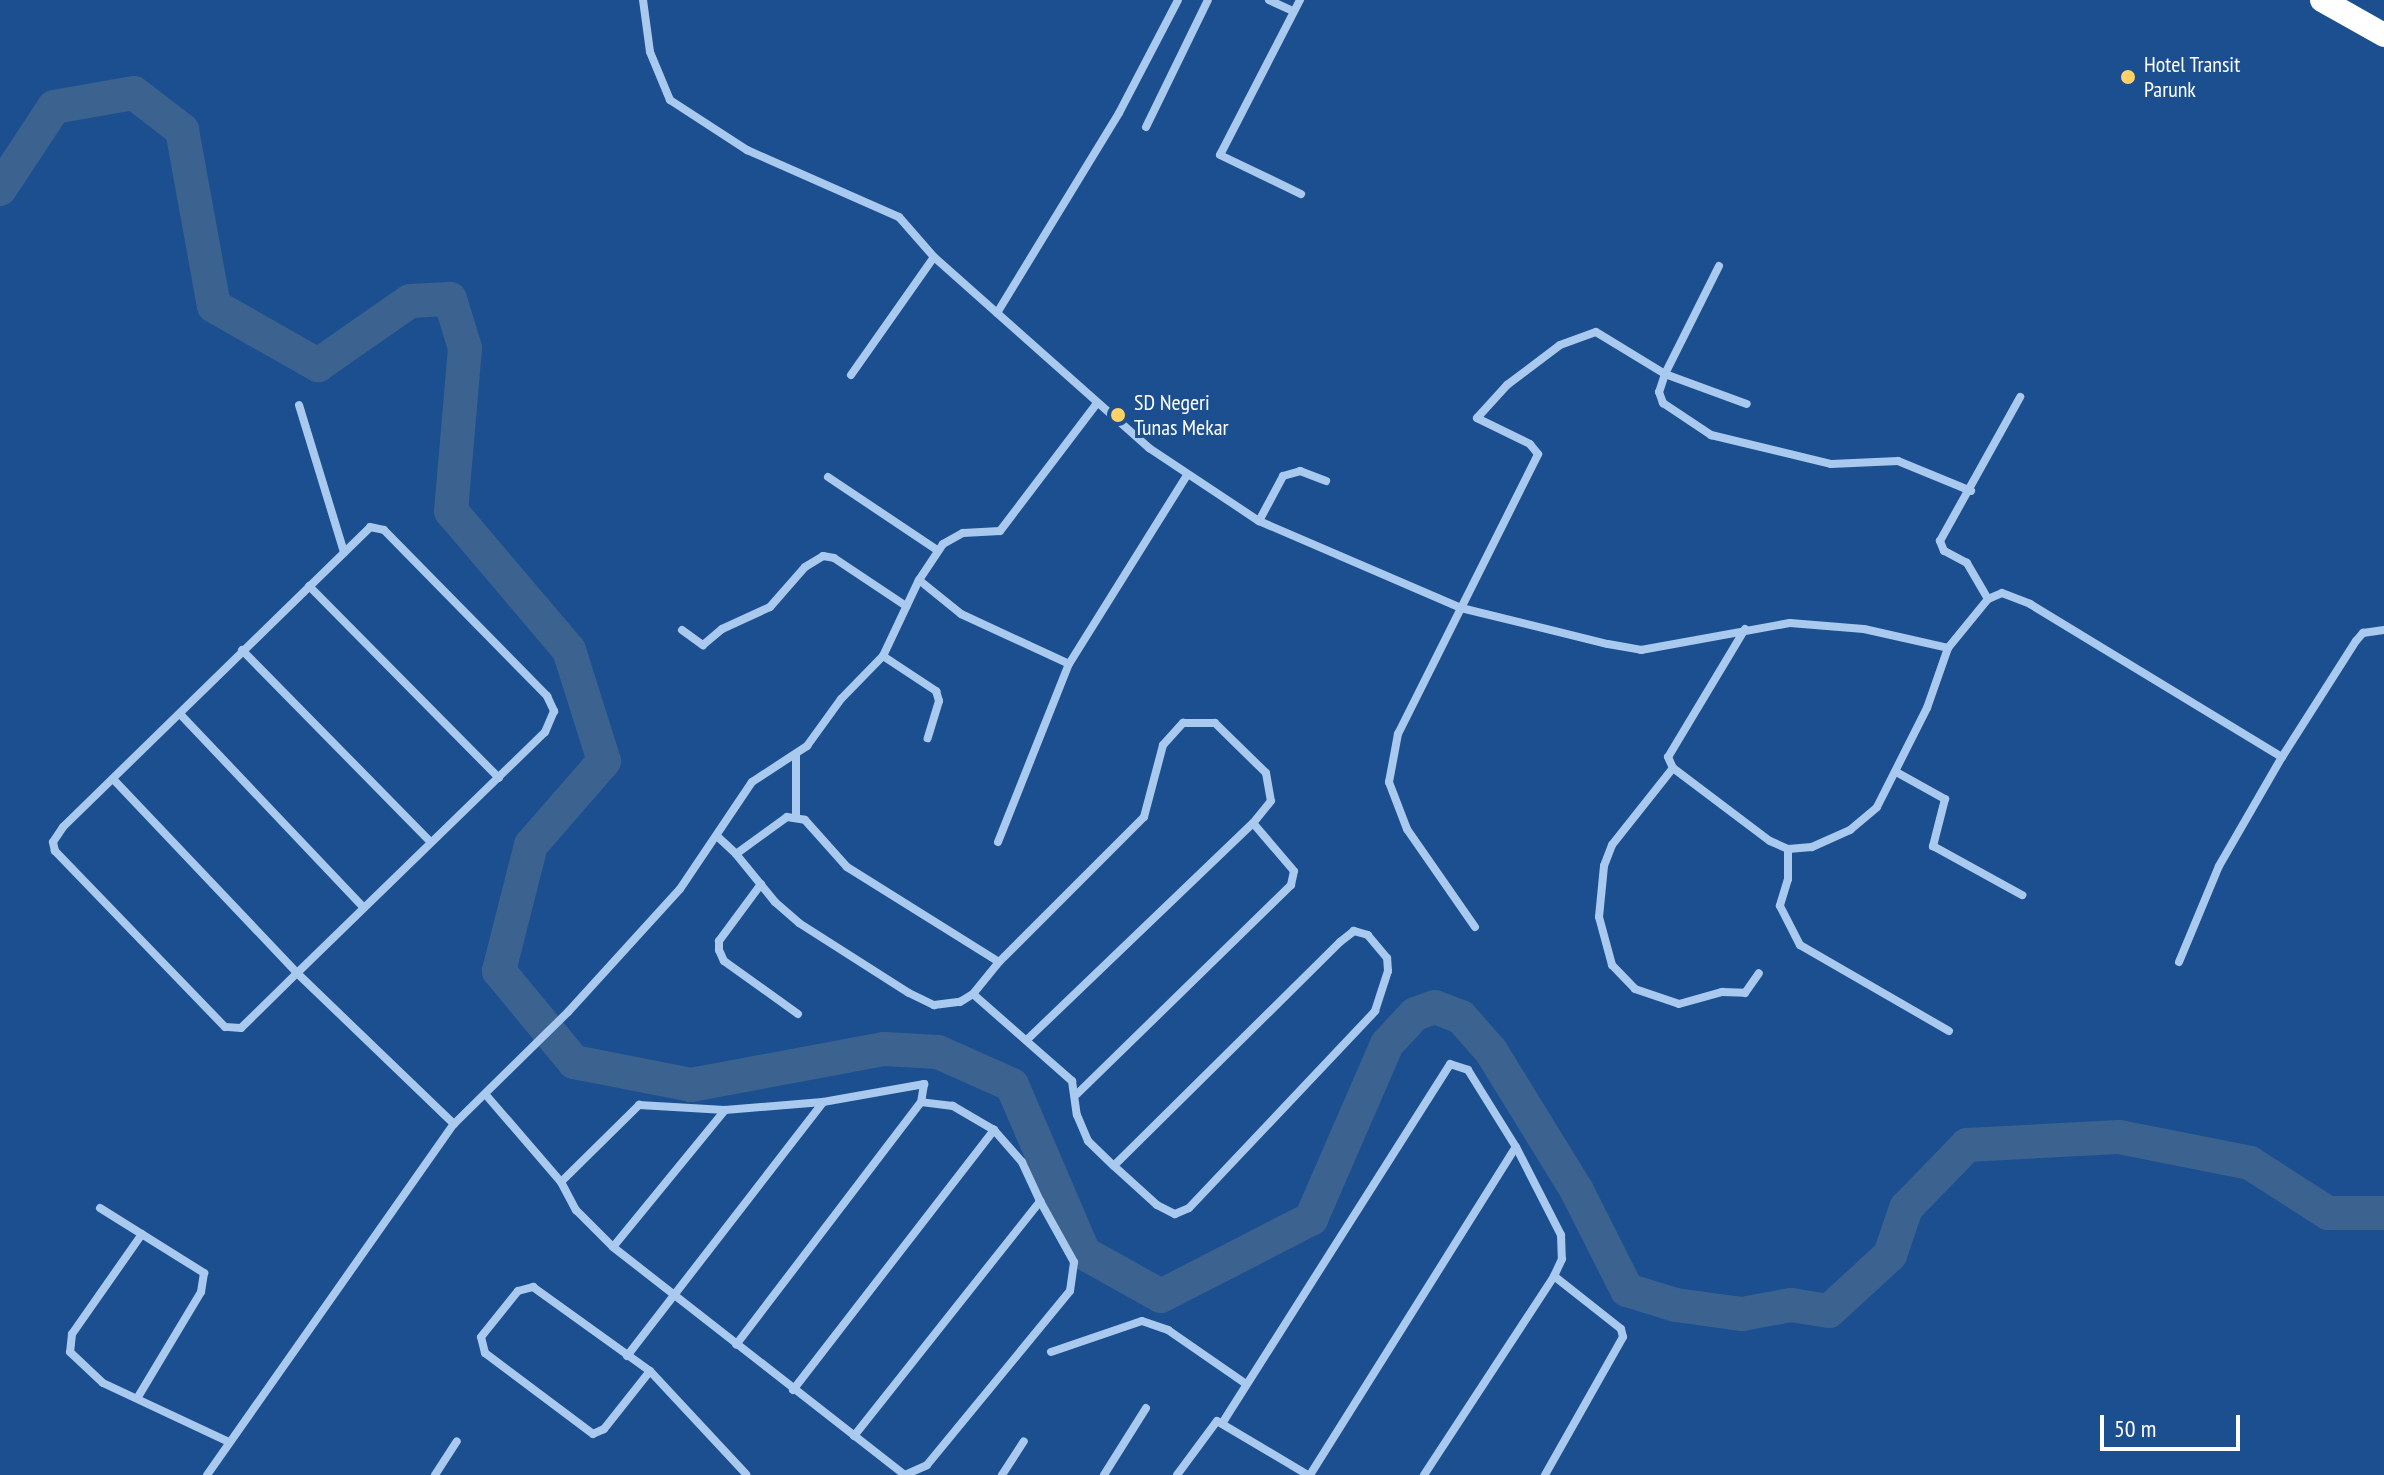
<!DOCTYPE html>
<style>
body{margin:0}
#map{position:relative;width:2384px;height:1475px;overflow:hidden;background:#1b4f8f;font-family:"PT Sans Narrow",sans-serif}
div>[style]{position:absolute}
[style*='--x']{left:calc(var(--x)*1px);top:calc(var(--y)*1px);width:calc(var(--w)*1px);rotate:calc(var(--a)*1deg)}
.river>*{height:34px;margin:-17px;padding:0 17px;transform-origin:17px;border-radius:17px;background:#3c6290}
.street>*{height:8px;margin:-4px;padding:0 4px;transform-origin:4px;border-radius:4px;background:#a9c9ee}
.highway>*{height:24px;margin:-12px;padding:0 12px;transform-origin:12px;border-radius:12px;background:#fff}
.dots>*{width:22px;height:22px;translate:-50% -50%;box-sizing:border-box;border:4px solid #1b4f8f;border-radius:50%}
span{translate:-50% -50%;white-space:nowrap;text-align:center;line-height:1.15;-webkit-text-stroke:6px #1b4f8f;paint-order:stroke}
.poi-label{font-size:22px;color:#fff}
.left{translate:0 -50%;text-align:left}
.scale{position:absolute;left:2100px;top:1415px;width:140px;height:36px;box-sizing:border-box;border:4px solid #fff;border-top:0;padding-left:10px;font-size:24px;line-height:28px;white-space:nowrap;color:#fff;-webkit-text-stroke:6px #1b4f8f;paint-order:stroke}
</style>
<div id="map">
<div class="river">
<i style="--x:0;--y:189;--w:98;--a:-56.6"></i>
<i style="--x:54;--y:107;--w:81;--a:-9.9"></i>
<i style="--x:134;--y:93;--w:61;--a:37.6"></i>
<i style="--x:182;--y:130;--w:179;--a:79.7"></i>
<i style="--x:214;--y:306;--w:120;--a:29.6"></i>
<i style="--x:318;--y:365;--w:112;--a:-34.8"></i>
<i style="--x:410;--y:301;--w:40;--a:-2.9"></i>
<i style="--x:450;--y:299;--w:51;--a:73"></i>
<i style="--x:465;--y:348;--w:164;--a:94.9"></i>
<i style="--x:451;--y:511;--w:182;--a:49.7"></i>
<i style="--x:569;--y:650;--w:116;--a:72.5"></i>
<i style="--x:604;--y:761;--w:111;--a:131"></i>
<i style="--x:531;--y:845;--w:130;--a:104.3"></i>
<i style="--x:499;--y:971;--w:118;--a:50.5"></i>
<i style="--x:574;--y:1062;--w:119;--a:11.1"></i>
<i style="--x:691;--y:1085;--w:196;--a:-10.6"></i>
<i style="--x:884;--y:1049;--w:54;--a:3.2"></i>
<i style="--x:938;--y:1052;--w:81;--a:24"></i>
<i style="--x:1012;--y:1085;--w:183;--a:66.8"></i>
<i style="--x:1084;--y:1253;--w:88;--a:29.2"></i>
<i style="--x:1161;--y:1296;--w:169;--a:-27.2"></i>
<i style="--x:1311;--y:1219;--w:191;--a:-66.5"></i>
<i style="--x:1387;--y:1044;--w:41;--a:-47"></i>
<i style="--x:1415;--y:1014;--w:21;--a:-19"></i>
<i style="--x:1435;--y:1007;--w:28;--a:21"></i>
<i style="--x:1461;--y:1017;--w:45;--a:48.6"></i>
<i style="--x:1491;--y:1051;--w:164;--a:58.4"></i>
<i style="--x:1577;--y:1191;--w:111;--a:63.2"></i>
<i style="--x:1627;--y:1290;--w:51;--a:17"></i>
<i style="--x:1676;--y:1305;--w:67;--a:7.8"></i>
<i style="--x:1742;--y:1314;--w:50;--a:-10.4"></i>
<i style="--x:1791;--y:1305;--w:38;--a:9"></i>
<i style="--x:1829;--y:1311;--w:83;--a:-42.6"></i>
<i style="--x:1890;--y:1255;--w:50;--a:-71.2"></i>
<i style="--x:1906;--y:1208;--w:88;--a:-45.9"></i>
<i style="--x:1967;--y:1145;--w:152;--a:-3"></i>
<i style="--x:2119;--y:1137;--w:134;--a:11.2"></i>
<i style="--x:2250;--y:1163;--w:93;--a:32.7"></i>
<i style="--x:2328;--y:1213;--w:56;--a:0"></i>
</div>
<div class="street">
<i style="--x:643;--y:0;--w:52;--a:82.3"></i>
<i style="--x:650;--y:52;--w:52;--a:67.4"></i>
<i style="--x:670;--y:100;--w:92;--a:33"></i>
<i style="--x:747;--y:150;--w:166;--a:23.8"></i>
<i style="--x:899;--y:217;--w:53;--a:48.8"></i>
<i style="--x:934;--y:257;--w:288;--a:41.6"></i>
<i style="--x:1149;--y:448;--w:132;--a:33.6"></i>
<i style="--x:1259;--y:521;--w:220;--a:23.3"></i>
<i style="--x:1461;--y:608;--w:151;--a:13.8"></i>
<i style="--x:1608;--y:644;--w:34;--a:10"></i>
<i style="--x:1641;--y:650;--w:151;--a:-10.3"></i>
<i style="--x:1790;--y:623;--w:74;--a:4.6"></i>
<i style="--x:1864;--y:629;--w:86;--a:12.7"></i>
<i style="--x:1269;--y:0;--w:23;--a:25"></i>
<i style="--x:1300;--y:0;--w:174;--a:117.3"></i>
<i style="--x:1220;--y:155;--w:90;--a:25.7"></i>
<i style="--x:1146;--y:127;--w:141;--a:-64"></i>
<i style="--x:1719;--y:266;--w:121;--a:116.6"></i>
<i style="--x:1665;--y:374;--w:87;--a:20.1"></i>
<i style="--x:997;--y:313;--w:234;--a:-58.6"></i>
<i style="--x:1119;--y:113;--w:127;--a:-62.4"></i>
<i style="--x:851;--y:375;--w:144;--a:-54.9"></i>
<i style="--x:299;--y:405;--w:154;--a:73"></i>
<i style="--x:828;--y:477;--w:131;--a:33.8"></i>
<i style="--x:1259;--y:521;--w:51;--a:-61.9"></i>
<i style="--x:1283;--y:476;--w:18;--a:-16"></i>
<i style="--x:1300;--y:471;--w:28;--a:21"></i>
<i style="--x:919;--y:580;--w:54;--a:39"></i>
<i style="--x:961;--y:614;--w:119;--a:24.8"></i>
<i style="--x:309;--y:586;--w:270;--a:45.3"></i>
<i style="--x:1988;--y:599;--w:15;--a:-23"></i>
<i style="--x:2002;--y:593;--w:30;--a:21"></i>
<i style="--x:2030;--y:604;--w:295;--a:31.3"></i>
<i style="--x:2282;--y:757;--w:138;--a:-57.5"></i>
<i style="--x:2356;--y:641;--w:11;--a:-49"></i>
<i style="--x:2363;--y:633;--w:21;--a:-8"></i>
<i style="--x:1745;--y:629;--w:149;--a:121"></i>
<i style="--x:1668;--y:757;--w:12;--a:66"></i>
<i style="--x:1673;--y:768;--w:121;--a:37"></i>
<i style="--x:1770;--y:841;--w:20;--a:24"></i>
<i style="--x:1788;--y:849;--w:24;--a:-5"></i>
<i style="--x:1812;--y:847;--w:42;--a:-24.1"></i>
<i style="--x:1850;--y:830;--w:35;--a:-40"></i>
<i style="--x:1877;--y:807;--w:111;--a:-63.2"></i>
<i style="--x:1927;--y:708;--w:64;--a:-70.7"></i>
<i style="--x:1948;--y:648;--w:63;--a:-50.8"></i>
<i style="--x:1988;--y:599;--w:42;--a:-120.3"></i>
<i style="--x:1967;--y:563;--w:26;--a:-152"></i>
<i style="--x:1944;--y:551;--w:11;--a:-112"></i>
<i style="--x:1940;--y:541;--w:165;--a:-60.9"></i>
<i style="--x:682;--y:630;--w:26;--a:36"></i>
<i style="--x:703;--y:645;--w:25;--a:-40"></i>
<i style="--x:722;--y:629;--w:53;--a:-24.6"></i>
<i style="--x:770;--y:607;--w:53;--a:-48.8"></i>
<i style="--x:805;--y:567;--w:21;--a:-31"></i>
<i style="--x:823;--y:556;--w:11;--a:10"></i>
<i style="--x:834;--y:558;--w:87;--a:33.7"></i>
<i style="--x:242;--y:650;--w:267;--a:45.5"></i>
<i style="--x:883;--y:656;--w:64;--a:33.4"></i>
<i style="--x:936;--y:691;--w:10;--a:73"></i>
<i style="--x:939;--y:701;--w:39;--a:107"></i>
<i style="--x:180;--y:714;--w:265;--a:46.5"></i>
<i style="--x:1673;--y:768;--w:98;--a:128.4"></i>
<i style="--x:1612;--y:845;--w:22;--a:111"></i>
<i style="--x:1604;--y:866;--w:51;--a:95.6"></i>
<i style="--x:1599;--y:917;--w:50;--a:74.8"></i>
<i style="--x:1612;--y:965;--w:33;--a:46"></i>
<i style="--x:1635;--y:989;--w:46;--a:18.8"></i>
<i style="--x:1679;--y:1004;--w:45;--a:-15.6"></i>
<i style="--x:1722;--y:992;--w:23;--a:2"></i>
<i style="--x:1745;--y:993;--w:24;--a:-55"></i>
<i style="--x:1898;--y:773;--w:54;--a:29"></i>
<i style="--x:1945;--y:799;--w:49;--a:104.3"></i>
<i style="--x:1933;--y:846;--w:102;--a:28.8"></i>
<i style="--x:114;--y:780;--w:266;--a:46.5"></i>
<i style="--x:297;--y:973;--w:78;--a:135.5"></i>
<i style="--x:241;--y:1028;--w:16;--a:-176"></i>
<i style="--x:225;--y:1027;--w:245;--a:-134"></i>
<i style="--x:55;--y:851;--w:9;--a:-103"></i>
<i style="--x:53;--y:842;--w:18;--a:-56"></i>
<i style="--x:63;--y:827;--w:429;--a:-44.3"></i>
<i style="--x:370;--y:527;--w:14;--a:12"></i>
<i style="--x:384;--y:530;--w:233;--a:45.5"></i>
<i style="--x:547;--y:696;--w:17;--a:65"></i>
<i style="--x:554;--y:711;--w:23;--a:113"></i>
<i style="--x:545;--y:732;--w:346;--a:135.8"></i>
<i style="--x:297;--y:973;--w:218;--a:43.9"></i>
<i style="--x:796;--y:817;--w:62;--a:-90"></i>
<i style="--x:718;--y:837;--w:25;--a:43"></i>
<i style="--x:736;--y:854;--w:63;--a:-36"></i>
<i style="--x:787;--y:817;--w:18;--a:9"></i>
<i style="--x:805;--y:820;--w:63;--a:48.2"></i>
<i style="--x:847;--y:867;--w:179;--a:32"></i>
<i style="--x:999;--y:962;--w:41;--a:129.1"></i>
<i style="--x:973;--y:994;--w:132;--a:41.3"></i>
<i style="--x:1072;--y:1081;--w:34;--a:82"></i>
<i style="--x:1077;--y:1115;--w:28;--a:67"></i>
<i style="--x:1088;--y:1141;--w:36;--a:44"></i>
<i style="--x:1114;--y:1166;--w:58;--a:42.2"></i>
<i style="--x:1157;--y:1205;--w:20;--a:27"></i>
<i style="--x:1175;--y:1214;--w:15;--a:-23"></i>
<i style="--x:1189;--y:1208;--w:271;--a:-46.6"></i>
<i style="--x:1375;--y:1011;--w:42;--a:-72"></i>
<i style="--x:1388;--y:971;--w:13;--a:-94"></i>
<i style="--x:1387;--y:958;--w:30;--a:-130"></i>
<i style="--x:1368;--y:935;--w:15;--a:-164"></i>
<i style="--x:1354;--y:931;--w:18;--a:142"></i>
<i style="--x:1340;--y:942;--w:318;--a:135.3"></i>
<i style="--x:998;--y:842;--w:192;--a:-68.3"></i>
<i style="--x:1069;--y:664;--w:221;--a:-58"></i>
<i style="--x:1788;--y:849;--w:30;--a:90"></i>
<i style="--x:1788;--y:879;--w:28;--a:107"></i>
<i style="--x:1780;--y:906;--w:44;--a:62.9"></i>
<i style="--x:1800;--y:945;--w:172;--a:30"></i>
<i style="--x:736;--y:854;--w:62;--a:50.9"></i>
<i style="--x:775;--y:902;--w:32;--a:41"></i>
<i style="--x:799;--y:923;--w:130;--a:32.5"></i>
<i style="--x:909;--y:993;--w:28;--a:26"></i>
<i style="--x:934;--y:1005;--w:26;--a:-7"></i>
<i style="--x:960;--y:1002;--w:15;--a:-32"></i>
<i style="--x:761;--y:884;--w:71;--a:126.4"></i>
<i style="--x:719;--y:941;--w:9;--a:90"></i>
<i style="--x:719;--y:950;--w:12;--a:66"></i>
<i style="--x:724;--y:961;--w:91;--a:35.6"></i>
<i style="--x:1475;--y:927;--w:119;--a:-124.8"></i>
<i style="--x:1407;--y:829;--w:50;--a:-111"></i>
<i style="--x:1389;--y:782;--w:49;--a:-79.4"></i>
<i style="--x:1398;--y:734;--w:313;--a:-63.4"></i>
<i style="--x:1538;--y:454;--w:13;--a:-129"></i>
<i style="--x:1530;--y:444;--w:59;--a:-153.9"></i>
<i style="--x:1477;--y:418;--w:45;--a:-47.7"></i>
<i style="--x:1507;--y:385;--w:66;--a:-37"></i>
<i style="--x:1560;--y:345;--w:38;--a:-20"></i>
<i style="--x:1596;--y:332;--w:81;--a:31.3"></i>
<i style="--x:1665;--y:374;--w:19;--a:108"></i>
<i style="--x:1659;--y:392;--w:12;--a:70"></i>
<i style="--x:1663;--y:403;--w:58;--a:33.7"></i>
<i style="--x:1711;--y:435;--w:123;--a:13.6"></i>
<i style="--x:1831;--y:464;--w:67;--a:-2.6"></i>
<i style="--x:1898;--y:461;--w:79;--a:22.3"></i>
<i style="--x:999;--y:962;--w:205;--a:-45"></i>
<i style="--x:1144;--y:817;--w:74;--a:-75.2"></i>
<i style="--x:1163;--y:745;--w:30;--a:-48"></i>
<i style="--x:1183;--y:723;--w:32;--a:0"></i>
<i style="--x:1215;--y:723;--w:71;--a:44.4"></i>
<i style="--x:1266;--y:773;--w:28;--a:80"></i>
<i style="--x:1271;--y:801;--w:28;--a:129"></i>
<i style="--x:1253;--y:823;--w:313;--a:136.2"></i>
<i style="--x:2179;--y:962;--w:104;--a:-67.4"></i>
<i style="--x:2219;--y:866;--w:126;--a:-60"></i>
<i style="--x:1077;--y:1094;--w:299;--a:-44.3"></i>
<i style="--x:1291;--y:885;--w:14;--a:-78"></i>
<i style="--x:1294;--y:871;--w:63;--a:-130.5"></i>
<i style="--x:486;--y:1095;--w:115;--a:49.2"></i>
<i style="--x:561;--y:1182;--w:32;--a:62"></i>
<i style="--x:576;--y:1210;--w:52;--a:45"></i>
<i style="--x:613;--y:1247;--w:370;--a:38"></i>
<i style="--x:905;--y:1475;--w:24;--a:-24"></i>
<i style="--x:927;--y:1465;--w:225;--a:-50.6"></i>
<i style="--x:1070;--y:1291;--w:29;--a:-82"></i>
<i style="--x:1074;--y:1262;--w:70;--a:-119.1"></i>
<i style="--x:561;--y:1182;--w:110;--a:-44.6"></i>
<i style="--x:639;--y:1105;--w:86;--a:3.3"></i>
<i style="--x:725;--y:1110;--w:98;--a:-4.7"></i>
<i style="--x:823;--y:1102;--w:103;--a:-10.1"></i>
<i style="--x:924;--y:1084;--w:18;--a:99"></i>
<i style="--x:921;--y:1102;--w:305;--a:127.3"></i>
<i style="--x:100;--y:1208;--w:123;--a:32"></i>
<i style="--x:204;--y:1273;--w:19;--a:99"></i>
<i style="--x:201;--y:1292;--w:122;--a:121"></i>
<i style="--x:142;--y:1234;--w:122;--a:125"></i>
<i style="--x:72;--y:1334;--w:18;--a:96"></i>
<i style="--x:70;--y:1352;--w:45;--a:43.2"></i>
<i style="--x:103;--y:1383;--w:137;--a:25.1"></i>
<i style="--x:613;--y:1247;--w:177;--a:-50.7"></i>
<i style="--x:1051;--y:1352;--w:96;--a:-18.8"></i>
<i style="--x:1142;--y:1321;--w:28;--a:19"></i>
<i style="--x:1168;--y:1330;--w:95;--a:34.7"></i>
<i style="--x:627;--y:1356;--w:321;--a:-52.3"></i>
<i style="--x:650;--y:1371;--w:74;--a:128.4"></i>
<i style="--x:604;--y:1429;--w:12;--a:156"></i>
<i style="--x:593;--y:1434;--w:135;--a:-143.1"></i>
<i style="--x:485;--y:1353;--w:16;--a:-104"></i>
<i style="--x:481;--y:1337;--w:59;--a:-51.2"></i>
<i style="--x:518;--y:1291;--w:16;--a:-15"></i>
<i style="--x:533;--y:1287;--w:144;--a:35.7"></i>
<i style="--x:650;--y:1371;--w:141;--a:47"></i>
<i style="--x:793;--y:1390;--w:329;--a:-52.3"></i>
<i style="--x:1223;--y:1422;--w:424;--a:-57.6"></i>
<i style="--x:1450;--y:1064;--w:19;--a:18"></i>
<i style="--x:1468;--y:1070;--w:91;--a:58.1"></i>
<i style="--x:854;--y:1436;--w:300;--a:-51.6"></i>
<i style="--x:1040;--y:1201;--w:43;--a:-114.8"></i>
<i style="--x:1022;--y:1162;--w:43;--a:-131.2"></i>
<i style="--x:994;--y:1130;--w:48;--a:-149.7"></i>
<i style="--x:953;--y:1106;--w:32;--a:-173"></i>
<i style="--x:207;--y:1475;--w:429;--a:-54.9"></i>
<i style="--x:454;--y:1124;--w:160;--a:-44.5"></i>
<i style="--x:568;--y:1012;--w:166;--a:-47.7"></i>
<i style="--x:680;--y:889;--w:129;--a:-56.1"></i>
<i style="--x:752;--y:782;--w:66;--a:-33.2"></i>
<i style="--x:807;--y:746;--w:58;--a:-54.1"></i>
<i style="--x:841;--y:699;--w:60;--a:-45.7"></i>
<i style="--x:883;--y:656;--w:84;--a:-64.7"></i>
<i style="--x:919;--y:580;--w:43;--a:-56.3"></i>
<i style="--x:943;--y:544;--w:23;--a:-29"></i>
<i style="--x:963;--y:533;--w:37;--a:-3"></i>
<i style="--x:1000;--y:531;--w:161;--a:-52.8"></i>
<i style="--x:435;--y:1475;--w:40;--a:-57.1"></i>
<i style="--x:1002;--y:1475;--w:40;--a:-57.1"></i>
<i style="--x:1104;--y:1475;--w:79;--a:-57.9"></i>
<i style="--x:1177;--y:1475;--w:67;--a:-53.5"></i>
<i style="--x:1217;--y:1421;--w:106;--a:30.7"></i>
<i style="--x:1310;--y:1475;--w:387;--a:-57.9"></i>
<i style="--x:1516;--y:1147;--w:99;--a:62.9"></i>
<i style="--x:1561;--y:1235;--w:24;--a:88"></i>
<i style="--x:1562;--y:1259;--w:19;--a:115"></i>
<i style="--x:1424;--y:1475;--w:238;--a:-56.8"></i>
<i style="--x:1554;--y:1276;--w:85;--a:38.3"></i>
<i style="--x:1621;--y:1329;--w:8;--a:76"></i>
<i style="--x:1623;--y:1337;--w:159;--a:119.5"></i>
</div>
<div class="highway">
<i style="--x:2322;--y:0;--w:71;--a:29.4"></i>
</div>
<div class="dots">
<i style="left:2128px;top:77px;background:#ffd166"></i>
<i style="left:1118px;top:415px;background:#ffd166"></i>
</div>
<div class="poi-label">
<span class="left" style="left:2144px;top:77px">Hotel Transit<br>Parunk</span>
<span class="left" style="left:1134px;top:415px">SD Negeri<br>Tunas Mekar</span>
</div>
<div class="scale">50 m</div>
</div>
